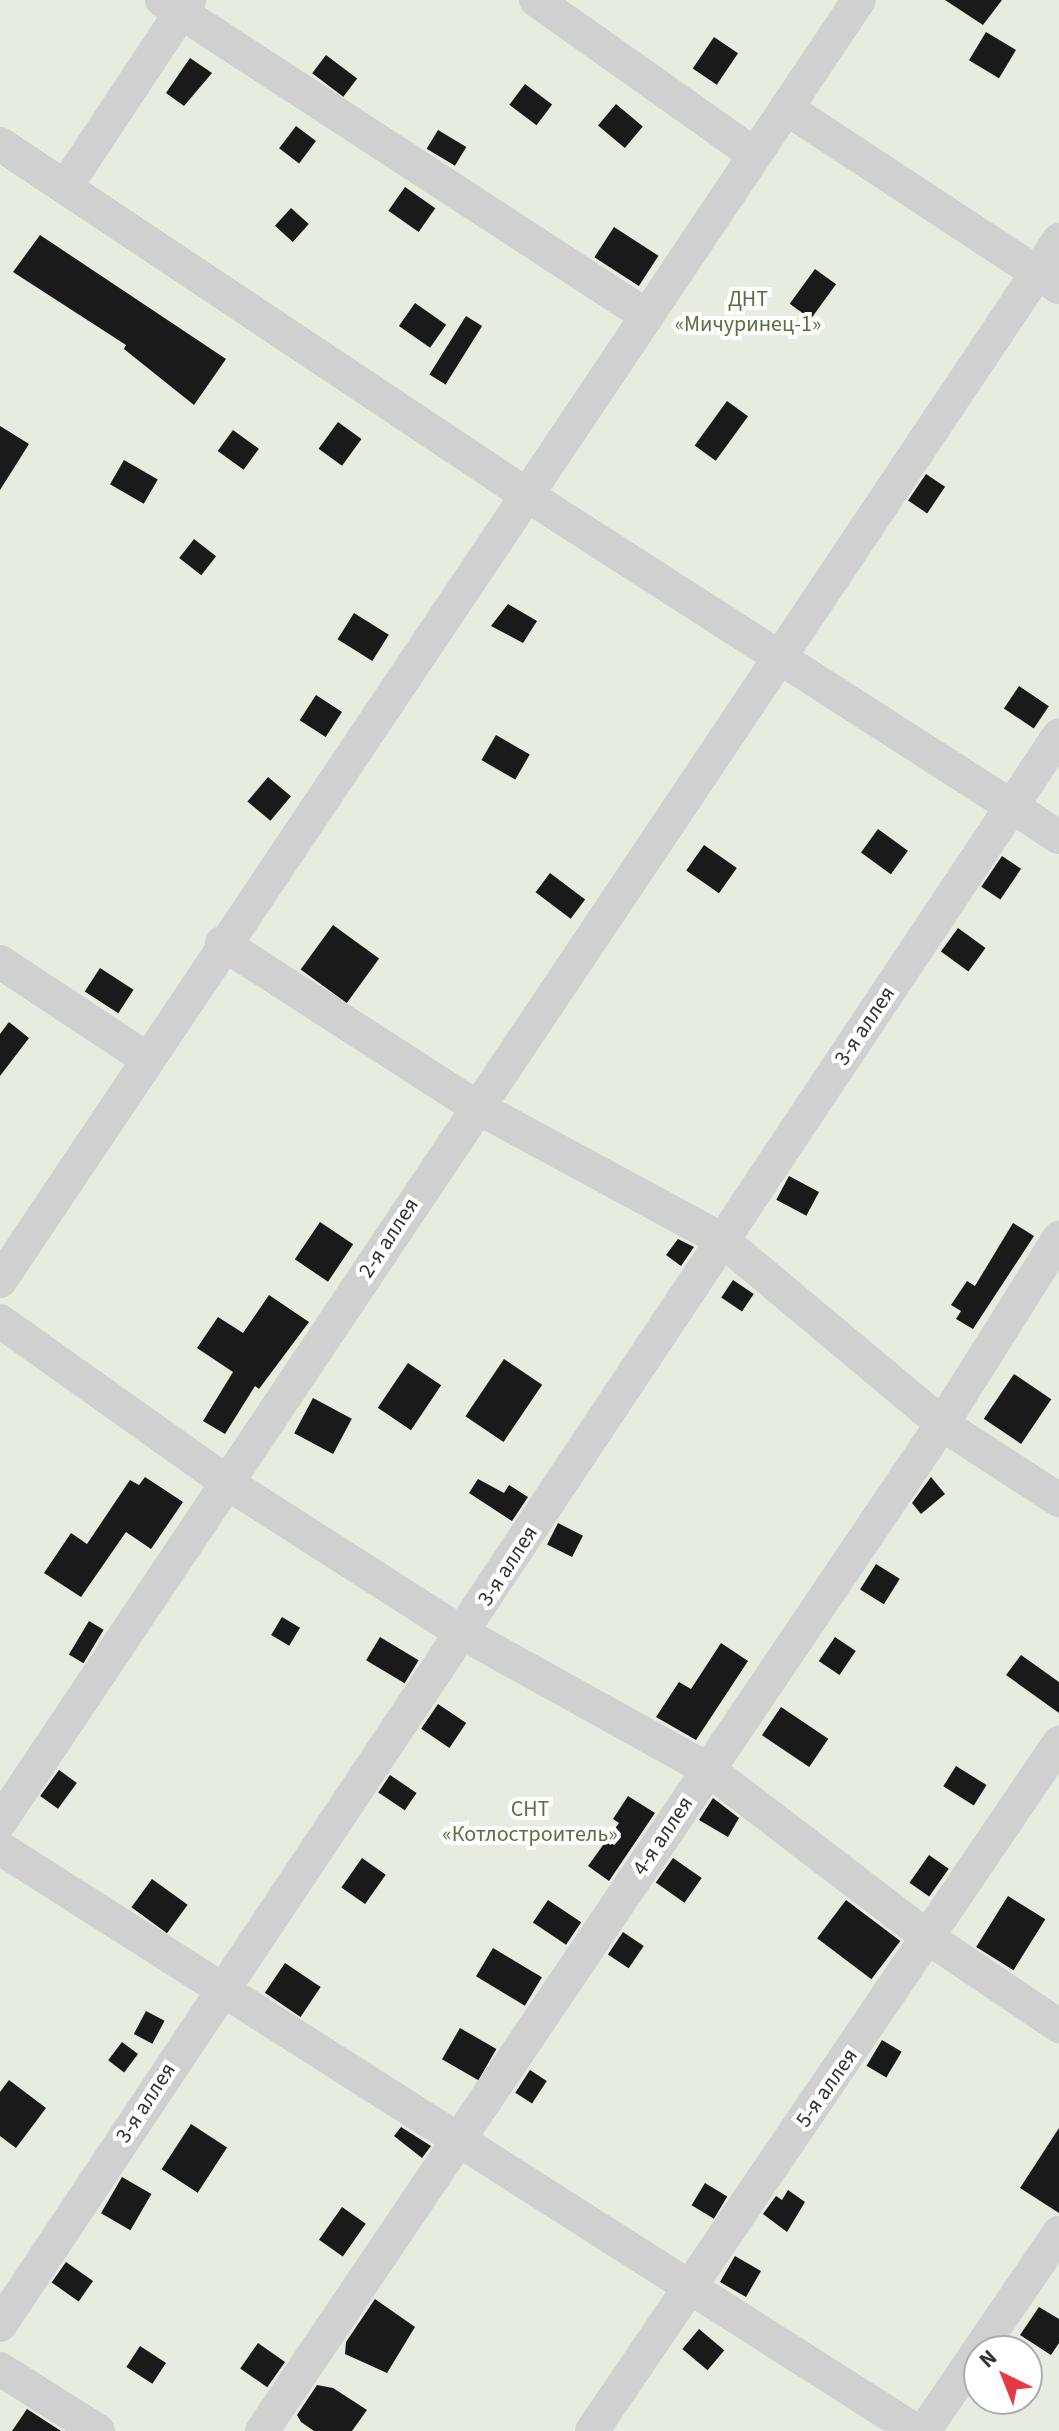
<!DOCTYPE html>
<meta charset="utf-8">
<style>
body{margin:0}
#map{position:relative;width:1059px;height:2431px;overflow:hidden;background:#fff;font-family:"Source Sans 3",sans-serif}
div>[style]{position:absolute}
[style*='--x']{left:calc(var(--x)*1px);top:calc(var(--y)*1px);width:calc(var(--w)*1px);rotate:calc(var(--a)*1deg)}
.green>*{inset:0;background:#e6ecdf}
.building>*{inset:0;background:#1a1a1a;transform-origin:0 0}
.minor>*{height:34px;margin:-17px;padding:0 17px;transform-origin:17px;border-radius:17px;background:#d0d0d0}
span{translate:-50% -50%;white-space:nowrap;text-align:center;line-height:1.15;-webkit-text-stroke:8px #fff;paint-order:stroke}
.park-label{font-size:22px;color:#56703f}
.street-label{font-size:22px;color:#333}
.north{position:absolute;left:963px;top:2335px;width:80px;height:80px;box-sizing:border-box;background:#fff;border:2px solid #adadad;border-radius:50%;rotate:317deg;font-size:22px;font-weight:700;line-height:32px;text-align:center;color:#333}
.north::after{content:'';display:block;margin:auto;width:28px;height:36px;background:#e63946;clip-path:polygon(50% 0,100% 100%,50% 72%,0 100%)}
</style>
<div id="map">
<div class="green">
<i style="clip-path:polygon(evenodd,0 0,1059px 0,1059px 2431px,0 2431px,0 0,979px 2351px,1027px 2351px,1027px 2399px,979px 2399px,979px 2351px)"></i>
</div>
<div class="building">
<i style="clip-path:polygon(945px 0,1002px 0,983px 25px)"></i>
<i style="left:986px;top:32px;width:35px;height:33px;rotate:31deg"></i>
<i style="left:714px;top:37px;width:29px;height:38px;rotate:34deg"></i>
<i style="left:326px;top:55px;width:39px;height:23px;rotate:37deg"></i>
<i style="clip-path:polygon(190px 58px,212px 73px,184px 106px,166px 93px)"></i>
<i style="left:525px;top:84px;width:34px;height:26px;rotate:37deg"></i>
<i style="left:616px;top:104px;width:35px;height:28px;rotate:40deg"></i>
<i style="left:296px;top:126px;width:25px;height:28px;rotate:37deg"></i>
<i style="left:438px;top:130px;width:33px;height:22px;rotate:31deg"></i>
<i style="left:405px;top:187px;width:37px;height:29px;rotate:35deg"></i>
<i style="left:291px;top:208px;width:24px;height:24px;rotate:42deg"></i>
<i style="left:614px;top:227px;width:53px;height:36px;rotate:33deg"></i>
<i style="clip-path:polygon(40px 235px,226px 359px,194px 405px,124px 349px,126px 345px,13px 272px)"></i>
<i style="left:815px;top:269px;width:26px;height:43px;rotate:36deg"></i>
<i style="left:415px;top:303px;width:38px;height:28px;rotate:35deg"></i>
<i style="left:466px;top:316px;width:19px;height:69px;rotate:32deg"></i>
<i style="left:727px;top:401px;width:26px;height:55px;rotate:36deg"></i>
<i style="left:338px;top:422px;width:29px;height:33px;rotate:36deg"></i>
<i style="clip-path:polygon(0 426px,29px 444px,0 490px)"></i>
<i style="left:233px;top:430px;width:32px;height:26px;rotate:36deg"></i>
<i style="left:124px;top:460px;width:39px;height:28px;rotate:30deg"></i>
<i style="left:926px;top:474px;width:23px;height:32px;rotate:34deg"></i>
<i style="left:194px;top:539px;width:28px;height:24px;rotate:38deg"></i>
<i style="clip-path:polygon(508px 604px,537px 621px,523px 643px,491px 626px)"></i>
<i style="left:354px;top:613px;width:41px;height:31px;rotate:32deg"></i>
<i style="left:1019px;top:686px;width:36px;height:27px;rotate:34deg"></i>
<i style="left:316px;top:695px;width:31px;height:30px;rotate:33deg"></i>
<i style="left:496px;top:735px;width:39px;height:29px;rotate:30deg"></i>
<i style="left:268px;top:777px;width:30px;height:32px;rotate:40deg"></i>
<i style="left:878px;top:829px;width:37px;height:29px;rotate:36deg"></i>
<i style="left:704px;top:845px;width:40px;height:31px;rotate:35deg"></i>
<i style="left:1002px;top:856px;width:23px;height:37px;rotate:34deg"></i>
<i style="left:550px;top:873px;width:44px;height:24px;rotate:37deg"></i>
<i style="left:333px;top:925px;width:57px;height:55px;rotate:36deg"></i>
<i style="left:958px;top:928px;width:34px;height:29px;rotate:36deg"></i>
<i style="left:100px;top:968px;width:40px;height:28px;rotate:33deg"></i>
<i style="clip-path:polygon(9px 1022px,29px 1038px,0 1076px,0 1034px)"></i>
<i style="left:789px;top:1176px;width:34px;height:27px;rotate:28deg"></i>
<i style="left:320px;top:1222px;width:40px;height:45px;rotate:34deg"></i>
<i style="clip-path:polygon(1013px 1223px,1034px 1236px,973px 1329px,956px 1319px,961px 1311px,951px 1305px,967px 1281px,975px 1286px)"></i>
<i style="clip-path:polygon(678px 1239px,694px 1247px,681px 1266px,666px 1255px)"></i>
<i style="left:733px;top:1280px;width:25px;height:21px;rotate:34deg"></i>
<i style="clip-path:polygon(269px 1295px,309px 1322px,259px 1389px,255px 1386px,225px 1434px,203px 1421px,233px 1372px,197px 1348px,218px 1317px,243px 1333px)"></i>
<i style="left:504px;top:1359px;width:46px;height:69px;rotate:34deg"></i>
<i style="left:408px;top:1363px;width:40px;height:54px;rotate:34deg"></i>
<i style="left:1014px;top:1374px;width:45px;height:54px;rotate:34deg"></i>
<i style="left:313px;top:1398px;width:44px;height:40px;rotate:28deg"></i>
<i style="clip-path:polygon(145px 1477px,183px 1502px,151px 1549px,126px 1532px,81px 1597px,44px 1573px,71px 1533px,87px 1544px,130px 1480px,139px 1485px)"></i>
<i style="clip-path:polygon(931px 1477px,945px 1494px,921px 1514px,912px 1503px)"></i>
<i style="clip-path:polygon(478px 1479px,504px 1493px,509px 1485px,528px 1497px,512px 1521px,469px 1493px)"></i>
<i style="left:558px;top:1523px;width:28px;height:24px;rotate:27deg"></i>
<i style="left:876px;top:1564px;width:28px;height:30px;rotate:32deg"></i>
<i style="left:282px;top:1617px;width:21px;height:21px;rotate:31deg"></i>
<i style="left:89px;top:1621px;width:17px;height:39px;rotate:31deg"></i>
<i style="left:380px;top:1637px;width:45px;height:27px;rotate:31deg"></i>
<i style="left:835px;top:1637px;width:25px;height:29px;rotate:34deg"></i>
<i style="clip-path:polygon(721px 1643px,748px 1661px,696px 1740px,656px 1717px,679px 1682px,691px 1689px)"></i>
<i style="clip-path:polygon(1021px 1655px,1059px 1682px,1059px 1713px,1006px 1675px)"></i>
<i style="left:438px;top:1704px;width:34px;height:30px;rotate:34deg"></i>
<i style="left:781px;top:1707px;width:57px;height:34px;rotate:34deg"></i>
<i style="left:956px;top:1766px;width:36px;height:24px;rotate:32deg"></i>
<i style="left:59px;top:1770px;width:22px;height:32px;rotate:36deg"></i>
<i style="left:390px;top:1775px;width:32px;height:21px;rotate:34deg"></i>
<i style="clip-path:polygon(628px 1796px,655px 1813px,609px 1881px,588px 1866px,619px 1823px,613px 1819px)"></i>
<i style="clip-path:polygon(713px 1798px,739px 1818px,728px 1837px,699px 1820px)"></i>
<i style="left:929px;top:1855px;width:24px;height:34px;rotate:35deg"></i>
<i style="left:362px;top:1858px;width:29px;height:36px;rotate:35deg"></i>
<i style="left:673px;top:1858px;width:35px;height:30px;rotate:35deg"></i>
<i style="left:152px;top:1879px;width:44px;height:35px;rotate:36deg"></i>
<i style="left:1008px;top:1896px;width:44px;height:60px;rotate:32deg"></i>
<i style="left:548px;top:1900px;width:40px;height:27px;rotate:34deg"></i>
<i style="left:846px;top:1900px;width:68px;height:48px;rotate:37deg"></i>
<i style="left:623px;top:1932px;width:25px;height:27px;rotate:34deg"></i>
<i style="left:493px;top:1948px;width:57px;height:33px;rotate:31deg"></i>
<i style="left:285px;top:1963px;width:43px;height:36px;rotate:34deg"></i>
<i style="left:146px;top:2011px;width:21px;height:26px;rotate:28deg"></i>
<i style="left:460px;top:2028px;width:42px;height:36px;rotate:30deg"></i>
<i style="left:882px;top:2040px;width:23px;height:30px;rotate:31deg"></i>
<i style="left:122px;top:2042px;width:20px;height:23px;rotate:37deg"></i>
<i style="left:530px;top:2070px;width:20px;height:27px;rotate:33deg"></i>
<i style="clip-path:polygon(9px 2080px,46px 2108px,16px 2148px,0 2136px,0 2092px)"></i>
<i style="left:191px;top:2124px;width:43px;height:54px;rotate:33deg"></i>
<i style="clip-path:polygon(401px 2127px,431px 2146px,422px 2158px,394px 2136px)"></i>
<i style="clip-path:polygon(1059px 2128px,1059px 2213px,1020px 2188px)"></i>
<i style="left:122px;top:2177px;width:34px;height:42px;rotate:30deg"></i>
<i style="left:705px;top:2183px;width:26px;height:26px;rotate:31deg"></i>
<i style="clip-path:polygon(788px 2190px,805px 2202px,787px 2232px,763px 2214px,776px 2196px,782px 2200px)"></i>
<i style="left:342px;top:2207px;width:29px;height:40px;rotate:35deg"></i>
<i style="left:735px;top:2256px;width:30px;height:30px;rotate:30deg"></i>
<i style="left:66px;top:2262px;width:33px;height:25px;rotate:35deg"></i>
<i style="clip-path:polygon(375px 2299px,415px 2327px,387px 2373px,345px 2354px,346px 2342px)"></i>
<i style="clip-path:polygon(1039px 2307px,1059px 2319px,1059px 2343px,1051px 2355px,1020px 2335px)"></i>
<i style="left:699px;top:2329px;width:33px;height:26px;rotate:40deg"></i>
<i style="left:258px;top:2343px;width:33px;height:31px;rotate:35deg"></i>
<i style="left:140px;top:2346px;width:31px;height:25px;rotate:33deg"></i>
<i style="clip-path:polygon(317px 2385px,333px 2388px,367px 2410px,352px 2431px,314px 2431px,301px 2422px,297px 2415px)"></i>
<i style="clip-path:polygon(27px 2409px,61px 2431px,12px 2431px)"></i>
</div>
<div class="minor">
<i style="--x:162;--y:0;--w:579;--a:33.09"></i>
<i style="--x:536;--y:0;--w:268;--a:35.3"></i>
<i style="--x:786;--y:108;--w:326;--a:33.3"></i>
<i style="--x:0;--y:144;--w:637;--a:33.67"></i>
<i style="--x:530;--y:497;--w:629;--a:32.73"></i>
<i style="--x:66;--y:186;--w:223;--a:-56.5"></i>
<i style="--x:222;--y:943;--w:301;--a:32.8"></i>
<i style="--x:475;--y:1106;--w:280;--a:28.4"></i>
<i style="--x:721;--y:1239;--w:288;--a:39.9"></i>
<i style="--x:942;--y:1424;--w:140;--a:33"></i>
<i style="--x:0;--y:962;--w:176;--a:33.4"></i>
<i style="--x:0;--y:1281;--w:1542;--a:-56.16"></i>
<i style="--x:0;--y:1321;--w:281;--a:35.4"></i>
<i style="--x:229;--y:1484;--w:279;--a:32.6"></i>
<i style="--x:464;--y:1634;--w:280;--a:29"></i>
<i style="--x:709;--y:1770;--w:278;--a:37.4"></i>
<i style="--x:930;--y:1939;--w:156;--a:34"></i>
<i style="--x:0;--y:1822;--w:1904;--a:-56.2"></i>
<i style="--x:0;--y:1848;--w:1086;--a:32.48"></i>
<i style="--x:0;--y:2325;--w:1910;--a:-56.33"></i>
<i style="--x:0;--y:2369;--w:116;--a:32.3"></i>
<i style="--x:262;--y:2431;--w:1215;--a:-55.97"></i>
<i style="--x:942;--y:1424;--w:220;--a:-57.8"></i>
<i style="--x:592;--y:2431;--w:832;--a:-55.83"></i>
<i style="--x:924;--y:2431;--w:240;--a:-55.7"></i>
</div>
<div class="park-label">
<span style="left:748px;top:312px">ДНТ<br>«Мичуринец-1»</span>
<span style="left:530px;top:1822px">СНТ<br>«Котлостроитель»</span>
</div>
<div class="street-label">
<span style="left:865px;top:1026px;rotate:-56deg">3-я аллея</span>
<span style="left:389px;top:1238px;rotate:-57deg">2-я аллея</span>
<span style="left:508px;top:1566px;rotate:-57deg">3-я аллея</span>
<span style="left:663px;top:1836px;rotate:-56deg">4-я аллея</span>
<span style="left:827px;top:2088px;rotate:-55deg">5-я аллея</span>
<span style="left:146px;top:2103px;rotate:-57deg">3-я аллея</span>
</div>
<div class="north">N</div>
</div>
